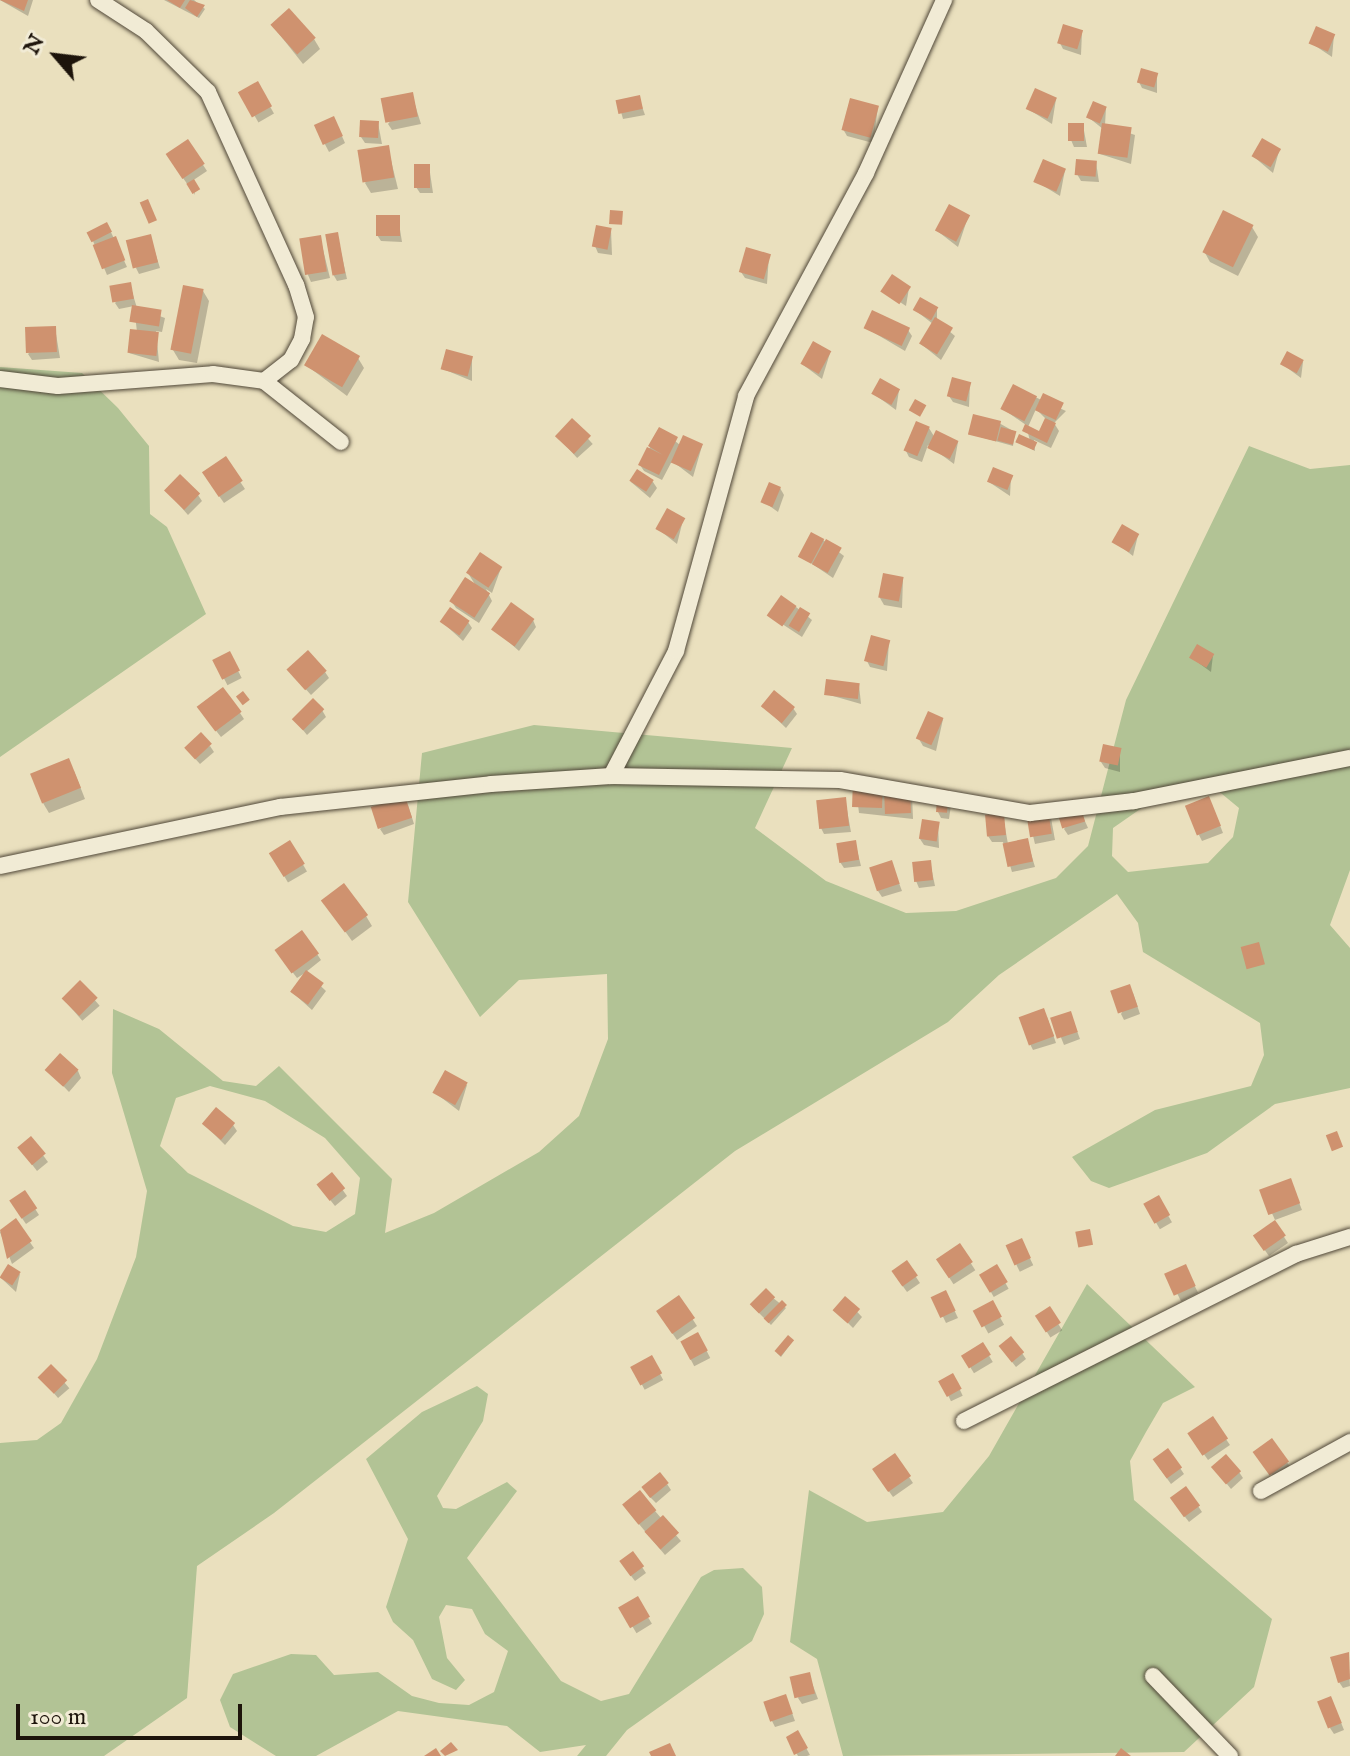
<!DOCTYPE html>
<style>
body{margin:0}
#map{position:relative;width:1350px;height:1756px;overflow:hidden;background:#eae0be;font-family:"IM FELL English",serif}
div>[style]{position:absolute}
[style*='--x']{left:calc(var(--x)*1px);top:calc(var(--y)*1px);width:calc(var(--w)*1px);rotate:calc(var(--a)*1deg)}
.green>*{inset:0;background:#b2c395}
.shadow>*{inset:0;background:#0003;transform-origin:0 0}
.building>*{inset:0;background:#cf926f;transform-origin:0 0}
.roads{filter:drop-shadow(0 0 2px #504738) drop-shadow(0 0 2px #504738)}
.street>*{height:16px;margin:-8px;padding:0 8px;transform-origin:8px;border-radius:8px;background:#f1ebd5}
span{translate:-50% -50%;white-space:nowrap;text-align:center;line-height:1.15;-webkit-text-stroke:8px #f1ebd5;paint-order:stroke}
.north{position:absolute;left:16px;top:16px;width:80px;height:80px;-webkit-text-stroke:6px #f1ebd5;paint-order:stroke;rotate:298deg;font-size:22px;font-weight:700;line-height:32px;text-align:center;color:#1d140b}
.north::after{content:'';display:block;margin:auto;width:28px;height:36px;background:#1d140b;clip-path:polygon(50% 0,100% 100%,50% 72%,0 100%)}
.scale{position:absolute;left:16px;top:1704px;width:226px;height:36px;box-sizing:border-box;border:4px solid #1d140b;border-top:0;padding-left:10px;font-size:24px;line-height:28px;white-space:nowrap;color:#1d140b;-webkit-text-stroke:6px #f1ebd5;paint-order:stroke}
</style>
<div id="map">
<div class="green">
<i style="clip-path:polygon(0 367px,82px 373px,118px 408px,149px 446px,150px 514px,167px 527px,206px 614px,0 757px)"></i>
<i style="clip-path:polygon(evenodd,1249px 446px,1310px 469px,1350px 465px,1350px 870px,1330px 925px,1350px 948px,1350px 1088px,1275px 1104px,1207px 1153px,1109px 1188px,1091px 1181px,1072px 1157px,1155px 1110px,1251px 1086px,1264px 1055px,1260px 1023px,1143px 952px,1138px 923px,1117px 894px,999px 975px,948px 1022px,735px 1151px,274px 1513px,197px 1566px,187px 1698px,104px 1756px,0 1756px,0 1443px,37px 1440px,61px 1423px,97px 1359px,136px 1257px,147px 1191px,112px 1073px,113px 1009px,159px 1029px,223px 1081px,256px 1086px,279px 1066px,392px 1179px,385px 1233px,434px 1213px,539px 1152px,579px 1116px,608px 1039px,607px 974px,519px 980px,480px 1017px,408px 902px,422px 753px,534px 725px,792px 748px,755px 828px,826px 881px,906px 913px,956px 911px,1056px 878px,1088px 846px,1126px 700px,1249px 446px,1169px 789px,1216px 789px,1239px 808px,1233px 837px,1208px 863px,1128px 872px,1112px 856px,1113px 828px,1169px 789px,1249px 446px,210px 1086px,265px 1101px,325px 1138px,360px 1178px,355px 1214px,326px 1232px,293px 1226px,188px 1173px,160px 1146px,176px 1098px,210px 1086px)"></i>
<i style="clip-path:polygon(1087px 1284px,1195px 1387px,1163px 1403px,1146px 1432px,1130px 1461px,1134px 1500px,1272px 1619px,1254px 1687px,1184px 1752px,843px 1756px,817px 1659px,790px 1642px,809px 1490px,867px 1522px,943px 1512px,989px 1456px)"></i>
<i style="clip-path:polygon(477px 1386px,488px 1394px,483px 1421px,437px 1496px,443px 1508px,456px 1509px,507px 1482px,517px 1491px,467px 1558px,561px 1681px,601px 1701px,629px 1694px,701px 1577px,714px 1570px,743px 1568px,762px 1587px,764px 1614px,752px 1641px,627px 1730px,606px 1756px,577px 1756px,586px 1745px,540px 1752px,507px 1726px,398px 1711px,316px 1756px,276px 1756px,230px 1727px,220px 1700px,233px 1674px,291px 1654px,316px 1655px,334px 1675px,378px 1672px,412px 1696px,439px 1703px,469px 1705px,494px 1692px,508px 1651px,485px 1634px,472px 1609px,446px 1605px,439px 1617px,447px 1658px,465px 1680px,456px 1690px,432px 1679px,413px 1640px,393px 1622px,386px 1607px,408px 1539px,366px 1459px,422px 1412px)"></i>
</div>
<div class="shadow">
<i style="clip-path:polygon(0 0,33px 0,28px 16px)"></i>
<i style="clip-path:polygon(194px 0,205px 9px,199px 18px,164px 0)"></i>
<i style="clip-path:polygon(272px 25px,314px 39px,320px 49px,303px 64px)"></i>
<i style="clip-path:polygon(1082px 32px,1081px 55px,1063px 49px,1060px 43px)"></i>
<i style="clip-path:polygon(1334px 35px,1332px 57px,1311px 43px)"></i>
<i style="clip-path:polygon(1157px 75px,1157px 93px,1142px 88px,1139px 82px)"></i>
<i style="left:257px;top:84px;width:34px;height:18px;rotate:60deg"></i>
<i style="clip-path:polygon(412px 95px,421px 124px,392px 130px,388px 124px)"></i>
<i style="clip-path:polygon(639px 98px,645px 115px,623px 119px,618px 101px)"></i>
<i style="clip-path:polygon(1056px 99px,1052px 124px,1028px 109px)"></i>
<i style="clip-path:polygon(878px 107px,873px 143px,847px 136px,843px 129px)"></i>
<i style="clip-path:polygon(1106px 108px,1105px 125px,1135px 135px,1131px 164px,1100px 154px,1103px 129px,1088px 117px)"></i>
<i style="clip-path:polygon(378px 123px,382px 144px,365px 143px,361px 137px)"></i>
<i style="clip-path:polygon(337px 125px,345px 143px,329px 152px,316px 127px)"></i>
<i style="clip-path:polygon(1083px 125px,1087px 147px,1074px 147px,1071px 140px)"></i>
<i style="clip-path:polygon(188px 142px,207px 171px,192px 181px,195px 195px,171px 161px)"></i>
<i style="clip-path:polygon(388px 148px,398px 189px,371px 193px,365px 183px)"></i>
<i style="clip-path:polygon(1279px 151px,1273px 173px,1253px 156px)"></i>
<i style="clip-path:polygon(1096px 162px,1099px 182px,1081px 181px,1077px 174px)"></i>
<i style="clip-path:polygon(429px 166px,433px 193px,420px 193px,416px 187px)"></i>
<i style="clip-path:polygon(1065px 170px,1060px 196px,1037px 182px)"></i>
<i style="clip-path:polygon(398px 217px,402px 242px,381px 241px,377px 235px)"></i>
<i style="clip-path:polygon(968px 217px,958px 247px,936px 230px)"></i>
<i style="clip-path:polygon(1252px 227px,1258px 237px,1238px 276px,1210px 262px,1204px 251px)"></i>
<i style="clip-path:polygon(110px 230px,127px 267px,107px 275px,93px 241px)"></i>
<i style="clip-path:polygon(611px 230px,612px 255px,598px 253px,595px 246px)"></i>
<i style="clip-path:polygon(337px 234px,347px 279px,337px 281px,333px 274px)"></i>
<i style="clip-path:polygon(150px 236px,160px 268px,139px 274px,136px 268px)"></i>
<i style="clip-path:polygon(320px 237px,330px 278px,311px 282px,308px 275px)"></i>
<i style="clip-path:polygon(769px 255px,767px 284px,745px 278px,741px 272px)"></i>
<i style="clip-path:polygon(130px 285px,137px 308px,165px 318px,162px 332px,156px 331px,159px 362px,129px 353px,137px 332px,134px 306px,119px 309px,115px 303px)"></i>
<i style="clip-path:polygon(909px 288px,906px 306px,883px 291px)"></i>
<i style="clip-path:polygon(203px 291px,209px 301px,197px 363px,179px 360px,173px 350px)"></i>
<i style="clip-path:polygon(937px 308px,937px 321px,955px 336px,941px 360px,921px 344px,933px 324px,915px 310px)"></i>
<i style="clip-path:polygon(55px 328px,60px 358px,32px 360px,28px 354px)"></i>
<i style="clip-path:polygon(866px 328px,908px 330px,912px 336px,905px 351px)"></i>
<i style="clip-path:polygon(830px 353px,822px 379px,802px 364px)"></i>
<i style="clip-path:polygon(358px 358px,364px 368px,347px 396px,306px 365px)"></i>
<i style="clip-path:polygon(472px 358px,472px 381px,443px 369px)"></i>
<i style="clip-path:polygon(1303px 362px,1301px 378px,1282px 364px)"></i>
<i style="clip-path:polygon(970px 384px,969px 407px,953px 402px,949px 396px)"></i>
<i style="clip-path:polygon(899px 390px,896px 410px,874px 394px)"></i>
<i style="clip-path:polygon(evenodd,1035px 397px,1066px 411px,1054px 423px,1059px 431px,1051px 448px,1034px 440px,1035px 451px,1017px 441px,1030px 441px,1026px 425px,1003px 409px,1035px 397px,1036px 409px,1047px 420px,1040px 433px,1028px 427px,1036px 409px)"></i>
<i style="left:572px;top:421px;width:31px;height:21px;rotate:48deg"></i>
<i style="clip-path:polygon(999px 423px,1015px 432px,1013px 446px,970px 434px)"></i>
<i style="clip-path:polygon(929px 428px,935px 438px,958px 442px,954px 464px,928px 445px,922px 462px,909px 457px,906px 451px)"></i>
<i style="clip-path:polygon(660px 429px,680px 445px,702px 446px,693px 477px,672px 461px,662px 480px,644px 471px,640px 465px)"></i>
<i style="clip-path:polygon(225px 459px,245px 489px,224px 503px,208px 480px)"></i>
<i style="clip-path:polygon(1011px 477px,1010px 496px,989px 482px)"></i>
<i style="clip-path:polygon(631px 482px,653px 482px,657px 488px,650px 498px)"></i>
<i style="clip-path:polygon(780px 488px,784px 495px,778px 512px,764px 502px)"></i>
<i style="clip-path:polygon(167px 491px,198px 495px,202px 501px,188px 515px)"></i>
<i style="clip-path:polygon(683px 520px,677px 544px,658px 529px)"></i>
<i style="clip-path:polygon(1138px 535px,1133px 556px,1115px 542px)"></i>
<i style="clip-path:polygon(823px 540px,844px 556px,833px 578px,802px 557px)"></i>
<i style="clip-path:polygon(501px 568px,492px 593px,486px 589px,492px 601px,479px 623px,456px 608px,452px 602px,476px 586px,468px 573px)"></i>
<i style="clip-path:polygon(903px 579px,902px 608px,884px 605px,880px 598px)"></i>
<i style="clip-path:polygon(796px 607px,812px 620px,802px 637px,770px 616px)"></i>
<i style="clip-path:polygon(533px 620px,536px 627px,519px 651px,494px 629px)"></i>
<i style="clip-path:polygon(442px 622px,468px 622px,472px 628px,463px 641px)"></i>
<i style="clip-path:polygon(889px 642px,887px 671px,870px 667px,867px 661px)"></i>
<i style="left:229px;top:653px;width:28px;height:16px;rotate:63deg"></i>
<i style="clip-path:polygon(1213px 655px,1211px 672px,1192px 658px)"></i>
<i style="clip-path:polygon(325px 672px,329px 678px,311px 695px,294px 676px)"></i>
<i style="clip-path:polygon(859px 685px,861px 704px,826px 694px)"></i>
<i style="clip-path:polygon(764px 707px,793px 708px,797px 714px,786px 728px)"></i>
<i style="clip-path:polygon(322px 710px,326px 717px,307px 735px,294px 719px)"></i>
<i style="clip-path:polygon(240px 713px,244px 719px,221px 737px,203px 714px)"></i>
<i style="clip-path:polygon(943px 719px,936px 751px,923px 746px,919px 739px)"></i>
<i style="clip-path:polygon(210px 746px,214px 752px,200px 764px,190px 753px)"></i>
<i style="clip-path:polygon(1120px 750px,1120px 772px,1105px 768px,1101px 762px)"></i>
<i style="clip-path:polygon(74px 771px,85px 799px,49px 813px,43px 803px)"></i>
<i style="clip-path:polygon(855px 781px,912px 795px,913px 819px,859px 813px)"></i>
<i style="clip-path:polygon(952px 798px,949px 819px,941px 818px,938px 812px)"></i>
<i style="clip-path:polygon(845px 799px,851px 832px,824px 834px,821px 828px)"></i>
<i style="clip-path:polygon(408px 805px,414px 824px,384px 835px,380px 829px)"></i>
<i style="clip-path:polygon(1212px 805px,1223px 833px,1202px 841px,1199px 835px)"></i>
<i style="clip-path:polygon(1080px 810px,1088px 828px,1068px 835px,1064px 829px)"></i>
<i style="clip-path:polygon(1028px 815px,1051px 818px,1055px 840px,1035px 844px)"></i>
<i style="clip-path:polygon(1003px 816px,1008px 844px,1027px 840px,1035px 867px,1012px 872px,1003px 842px,992px 842px,988px 836px)"></i>
<i style="clip-path:polygon(938px 824px,939px 848px,924px 845px,920px 839px)"></i>
<i style="left:290px;top:842px;width:34px;height:22px;rotate:60deg"></i>
<i style="clip-path:polygon(855px 842px,861px 866px,844px 868px,840px 862px)"></i>
<i style="clip-path:polygon(891px 862px,902px 891px,882px 897px,878px 891px)"></i>
<i style="clip-path:polygon(930px 862px,935px 886px,919px 888px,916px 881px)"></i>
<i style="clip-path:polygon(330px 910px,366px 916px,372px 926px,352px 941px)"></i>
<i style="clip-path:polygon(317px 954px,321px 960px,306px 972px,326px 991px,312px 1010px,292px 992px,305px 973px,297px 978px,281px 957px)"></i>
<i style="left:80px;top:983px;width:30px;height:23px;rotate:49deg"></i>
<i style="clip-path:polygon(1133px 993px,1140px 1014px,1124px 1020px,1121px 1014px)"></i>
<i style="clip-path:polygon(1047px 1017px,1056px 1043px,1033px 1050px,1030px 1044px)"></i>
<i style="clip-path:polygon(1054px 1020px,1073px 1020px,1080px 1039px,1064px 1045px)"></i>
<i style="clip-path:polygon(48px 1070px,78px 1071px,81px 1078px,69px 1092px)"></i>
<i style="clip-path:polygon(467px 1085px,459px 1111px,434px 1092px)"></i>
<i style="clip-path:polygon(204px 1124px,233px 1125px,237px 1131px,225px 1145px)"></i>
<i style="clip-path:polygon(31px 1139px,48px 1162px,37px 1171px,24px 1154px)"></i>
<i style="clip-path:polygon(332px 1175px,347px 1196px,335px 1206px,323px 1191px)"></i>
<i style="clip-path:polygon(1293px 1187px,1302px 1210px,1275px 1220px,1262px 1191px)"></i>
<i style="clip-path:polygon(25px 1193px,39px 1215px,26px 1224px,15px 1208px)"></i>
<i style="left:1158px;top:1198px;width:28px;height:14px;rotate:60deg"></i>
<i style="clip-path:polygon(15px 1221px,34px 1248px,12px 1264px,0 1232px)"></i>
<i style="clip-path:polygon(1275px 1223px,1288px 1243px,1269px 1256px,1259px 1242px)"></i>
<i style="left:1021px;top:1240px;width:28px;height:15px;rotate:64deg"></i>
<i style="left:959px;top:1245px;width:30px;height:26px;rotate:57deg"></i>
<i style="clip-path:polygon(906px 1262px,920px 1283px,907px 1292px,897px 1278px)"></i>
<i style="left:996px;top:1266px;width:26px;height:17px;rotate:61deg"></i>
<i style="left:1185px;top:1267px;width:29px;height:19px;rotate:63deg"></i>
<i style="clip-path:polygon(20px 1274px,16px 1292px,1px 1278px)"></i>
<i style="clip-path:polygon(679px 1298px,697px 1326px,677px 1340px,662px 1318px)"></i>
<i style="clip-path:polygon(773px 1298px,786px 1308px,771px 1325px,752px 1306px)"></i>
<i style="clip-path:polygon(934px 1298px,949px 1299px,958px 1318px,946px 1323px)"></i>
<i style="clip-path:polygon(845px 1299px,862px 1317px,853px 1328px,836px 1311px)"></i>
<i style="left:992px;top:1303px;width:25px;height:18px;rotate:61deg"></i>
<i style="left:1049px;top:1309px;width:25px;height:14px;rotate:58deg"></i>
<i style="left:698px;top:1334px;width:27px;height:18px;rotate:63deg"></i>
<i style="clip-path:polygon(792px 1342px,781px 1357px,777px 1353px)"></i>
<i style="left:982px;top:1344px;width:21px;height:22px;rotate:59deg"></i>
<i style="clip-path:polygon(1005px 1353px,1022px 1353px,1026px 1359px,1016px 1367px)"></i>
<i style="left:651px;top:1357px;width:26px;height:21px;rotate:62deg"></i>
<i style="left:51px;top:1367px;width:28px;height:15px;rotate:49deg"></i>
<i style="left:953px;top:1375px;width:23px;height:13px;rotate:65deg"></i>
<i style="clip-path:polygon(1212px 1419px,1230px 1445px,1208px 1460px,1194px 1440px)"></i>
<i style="clip-path:polygon(1272px 1441px,1291px 1468px,1276px 1480px,1260px 1458px)"></i>
<i style="clip-path:polygon(1158px 1466px,1180px 1468px,1184px 1474px,1171px 1484px)"></i>
<i style="clip-path:polygon(1239px 1472px,1243px 1478px,1231px 1489px,1218px 1473px)"></i>
<i style="clip-path:polygon(878px 1476px,909px 1477px,913px 1483px,893px 1497px)"></i>
<i style="clip-path:polygon(667px 1484px,671px 1490px,656px 1503px,648px 1495px)"></i>
<i style="clip-path:polygon(1176px 1505px,1198px 1506px,1202px 1512px,1189px 1522px)"></i>
<i style="clip-path:polygon(628px 1511px,655px 1511px,681px 1541px,665px 1555px)"></i>
<i style="clip-path:polygon(642px 1567px,646px 1573px,635px 1581px,625px 1568px)"></i>
<i style="left:637px;top:1599px;width:29px;height:18px;rotate:59deg"></i>
<i style="clip-path:polygon(1348px 1654px,1350px 1686px,1343px 1688px,1339px 1682px)"></i>
<i style="clip-path:polygon(809px 1675px,818px 1699px,802px 1704px,798px 1698px)"></i>
<i style="clip-path:polygon(788px 1702px,795px 1721px,775px 1727px,772px 1721px)"></i>
<i style="clip-path:polygon(1334px 1705px,1344px 1730px,1334px 1734px,1330px 1728px)"></i>
<i style="clip-path:polygon(798px 1733px,810px 1755px,807px 1756px,798px 1756px,788px 1738px)"></i>
</div>
<div class="building">
<i style="clip-path:polygon(0 0,28px 0,24px 11px)"></i>
<i style="clip-path:polygon(167px 0,185px 0,180px 8px)"></i>
<i style="clip-path:polygon(190px 0,205px 5px,197px 17px,185px 8px)"></i>
<i style="left:289px;top:8px;width:40px;height:25px;rotate:48deg"></i>
<i style="left:1063px;top:24px;width:21px;height:20px;rotate:17deg"></i>
<i style="left:1316px;top:26px;width:21px;height:19px;rotate:23deg"></i>
<i style="left:1141px;top:68px;width:18px;height:15px;rotate:16deg"></i>
<i style="left:258px;top:81px;width:29px;height:23px;rotate:61deg"></i>
<i style="left:1035px;top:88px;width:24px;height:23px;rotate:24deg"></i>
<i style="left:413px;top:92px;width:25px;height:33px;rotate:79deg"></i>
<i style="left:640px;top:95px;width:14px;height:25px;rotate:78deg"></i>
<i style="left:850px;top:98px;width:30px;height:33px;rotate:15deg"></i>
<i style="left:1093px;top:101px;width:15px;height:18px;rotate:23deg"></i>
<i style="left:334px;top:116px;width:22px;height:22px;rotate:66deg"></i>
<i style="left:360px;top:120px;width:19px;height:17px;rotate:3deg"></i>
<i style="left:1068px;top:123px;width:16px;height:18px"></i>
<i style="left:1102px;top:123px;width:30px;height:31px;rotate:8deg"></i>
<i style="left:1262px;top:138px;width:22px;height:21px;rotate:30deg"></i>
<i style="left:188px;top:139px;width:30px;height:27px;rotate:56deg"></i>
<i style="left:389px;top:145px;width:33px;height:32px;rotate:81deg"></i>
<i style="left:1043px;top:159px;width:25px;height:25px;rotate:23deg"></i>
<i style="left:1076px;top:159px;width:21px;height:16px;rotate:5deg"></i>
<i style="left:414px;top:164px;width:16px;height:24px"></i>
<i style="left:194px;top:179px;width:12px;height:9px;rotate:59deg"></i>
<i style="left:148px;top:199px;width:23px;height:9px;rotate:67deg"></i>
<i style="left:949px;top:204px;width:24px;height:30px;rotate:28deg"></i>
<i style="left:610px;top:210px;width:13px;height:14px;rotate:4deg"></i>
<i style="left:1223px;top:210px;width:34px;height:47px;rotate:26deg"></i>
<i style="left:376px;top:215px;width:24px;height:21px"></i>
<i style="left:107px;top:222px;width:11px;height:23px;rotate:63deg"></i>
<i style="left:596px;top:225px;width:16px;height:22px;rotate:11deg"></i>
<i style="left:338px;top:232px;width:42px;height:13px;rotate:80deg"></i>
<i style="left:151px;top:234px;width:29px;height:26px;rotate:76deg"></i>
<i style="left:321px;top:235px;width:37px;height:22px;rotate:81deg"></i>
<i style="left:116px;top:236px;width:26px;height:25px;rotate:69deg"></i>
<i style="left:746px;top:247px;width:26px;height:26px;rotate:16deg"></i>
<i style="left:892px;top:274px;width:23px;height:21px;rotate:34deg"></i>
<i style="left:131px;top:282px;width:17px;height:22px;rotate:80deg"></i>
<i style="left:183px;top:285px;width:21px;height:66px;rotate:11deg"></i>
<i style="left:920px;top:297px;width:21px;height:15px;rotate:29deg"></i>
<i style="left:132px;top:305px;width:30px;height:17px;rotate:9deg"></i>
<i style="left:872px;top:310px;width:42px;height:20px;rotate:25deg"></i>
<i style="left:935px;top:317px;width:21px;height:31px;rotate:31deg"></i>
<i style="left:56px;top:326px;width:26px;height:31px;rotate:88deg"></i>
<i style="left:130px;top:329px;width:29px;height:24px;rotate:6deg"></i>
<i style="left:322px;top:334px;width:44px;height:36px;rotate:30deg"></i>
<i style="left:813px;top:341px;width:21px;height:26px;rotate:29deg"></i>
<i style="left:446px;top:349px;width:28px;height:21px;rotate:15deg"></i>
<i style="left:1287px;top:351px;width:19px;height:15px;rotate:28deg"></i>
<i style="left:952px;top:377px;width:20px;height:20px;rotate:15deg"></i>
<i style="left:880px;top:378px;width:23px;height:18px;rotate:29deg"></i>
<i style="left:1013px;top:384px;width:27px;height:28px;rotate:27deg"></i>
<i style="left:1043px;top:393px;width:23px;height:19px;rotate:25deg"></i>
<i style="left:915px;top:399px;width:13px;height:13px;rotate:29deg"></i>
<i style="left:973px;top:414px;width:29px;height:21px;rotate:14deg"></i>
<i style="left:572px;top:418px;width:26px;height:25px;rotate:43deg"></i>
<i style="clip-path:polygon(1045px 418px,1056px 423px,1047px 443px,1022px 431px,1025px 424px,1039px 431px)"></i>
<i style="left:916px;top:421px;width:15px;height:32px;rotate:23deg"></i>
<i style="clip-path:polygon(659px 427px,678px 437px,659px 475px,638px 465px,647px 447px,663px 455px,648px 446px)"></i>
<i style="left:1001px;top:427px;width:16px;height:14px;rotate:15deg"></i>
<i style="left:936px;top:430px;width:25px;height:20px;rotate:26deg"></i>
<i style="left:1019px;top:434px;width:20px;height:9px;rotate:24deg"></i>
<i style="left:683px;top:435px;width:22px;height:30px;rotate:24deg"></i>
<i style="left:226px;top:456px;width:30px;height:29px;rotate:56deg"></i>
<i style="left:993px;top:467px;width:22px;height:16px;rotate:22deg"></i>
<i style="left:637px;top:469px;width:20px;height:14px;rotate:33deg"></i>
<i style="left:180px;top:474px;width:28px;height:23px;rotate:44deg"></i>
<i style="left:769px;top:482px;width:13px;height:22px;rotate:23deg"></i>
<i style="left:667px;top:508px;width:21px;height:24px;rotate:29deg"></i>
<i style="left:1122px;top:524px;width:20px;height:21px;rotate:30deg"></i>
<i style="left:811px;top:532px;width:15px;height:28px;rotate:28deg"></i>
<i style="left:826px;top:539px;width:18px;height:29px;rotate:29deg"></i>
<i style="left:480px;top:552px;width:27px;height:25px;rotate:34deg"></i>
<i style="left:883px;top:573px;width:21px;height:25px;rotate:11deg"></i>
<i style="left:465px;top:577px;width:30px;height:29px;rotate:33deg"></i>
<i style="left:781px;top:595px;width:19px;height:25px;rotate:35deg"></i>
<i style="left:511px;top:602px;width:29px;height:34px;rotate:36deg"></i>
<i style="left:450px;top:607px;width:24px;height:18px;rotate:35deg"></i>
<i style="left:800px;top:607px;width:12px;height:22px;rotate:31deg"></i>
<i style="left:871px;top:635px;width:20px;height:27px;rotate:15deg"></i>
<i style="left:1197px;top:644px;width:20px;height:16px;rotate:30deg"></i>
<i style="left:308px;top:650px;width:28px;height:29px;rotate:48deg"></i>
<i style="left:230px;top:651px;width:22px;height:20px;rotate:63deg"></i>
<i style="left:826px;top:679px;width:34px;height:16px;rotate:7deg"></i>
<i style="left:223px;top:687px;width:31px;height:33px;rotate:53deg"></i>
<i style="left:774px;top:690px;width:27px;height:21px;rotate:39deg"></i>
<i style="left:243px;top:691px;width:11px;height:9px;rotate:52deg"></i>
<i style="left:313px;top:698px;width:16px;height:30px;rotate:45deg"></i>
<i style="left:928px;top:711px;width:17px;height:30px;rotate:24deg"></i>
<i style="left:201px;top:732px;width:16px;height:23px;rotate:47deg"></i>
<i style="left:1103px;top:744px;width:19px;height:18px;rotate:12deg"></i>
<i style="left:69px;top:758px;width:32px;height:42px;rotate:68deg"></i>
<i style="left:853px;top:779px;width:30px;height:28px;rotate:2deg"></i>
<i style="left:910px;top:786px;width:27px;height:26px;rotate:88deg"></i>
<i style="left:938px;top:789px;width:11px;height:23px;rotate:5deg"></i>
<i style="left:405px;top:796px;width:23px;height:36px;rotate:72deg"></i>
<i style="left:1209px;top:796px;width:32px;height:26px;rotate:68deg"></i>
<i style="left:846px;top:797px;width:29px;height:30px;rotate:84deg"></i>
<i style="left:1081px;top:808px;width:14px;height:24px;rotate:73deg"></i>
<i style="left:1048px;top:810px;width:24px;height:22px;rotate:81deg"></i>
<i style="left:1004px;top:813px;width:22px;height:19px;rotate:85deg"></i>
<i style="left:922px;top:819px;width:18px;height:20px;rotate:9deg"></i>
<i style="left:1028px;top:838px;width:24px;height:26px;rotate:78deg"></i>
<i style="left:290px;top:840px;width:28px;height:25px;rotate:58deg"></i>
<i style="left:856px;top:840px;width:20px;height:20px;rotate:81deg"></i>
<i style="left:892px;top:860px;width:25px;height:24px;rotate:72deg"></i>
<i style="left:931px;top:860px;width:20px;height:19px;rotate:84deg"></i>
<i style="left:344px;top:883px;width:40px;height:29px;rotate:53deg"></i>
<i style="left:302px;top:930px;width:29px;height:34px;rotate:54deg"></i>
<i style="left:1259px;top:942px;width:23px;height:19px;rotate:75deg"></i>
<i style="left:306px;top:970px;width:22px;height:27px;rotate:36deg"></i>
<i style="left:80px;top:980px;width:25px;height:26px;rotate:45deg"></i>
<i style="left:1130px;top:984px;width:24px;height:21px;rotate:71deg"></i>
<i style="left:1044px;top:1008px;width:30px;height:27px;rotate:70deg"></i>
<i style="left:1071px;top:1011px;width:22px;height:22px;rotate:72deg"></i>
<i style="left:60px;top:1053px;width:25px;height:23px;rotate:42deg"></i>
<i style="left:445px;top:1070px;width:26px;height:26px;rotate:29deg"></i>
<i style="left:216px;top:1107px;width:25px;height:22px;rotate:40deg"></i>
<i style="left:1337px;top:1131px;width:17px;height:12px;rotate:69deg"></i>
<i style="left:31px;top:1136px;width:23px;height:18px;rotate:50deg"></i>
<i style="left:332px;top:1172px;width:21px;height:20px;rotate:51deg"></i>
<i style="left:1291px;top:1178px;width:27px;height:34px;rotate:70deg"></i>
<i style="left:25px;top:1190px;width:22px;height:19px;rotate:56deg"></i>
<i style="left:1159px;top:1195px;width:23px;height:18px;rotate:61deg"></i>
<i style="clip-path:polygon(16px 1218px,32px 1241px,7px 1259px,0 1230px)"></i>
<i style="left:1275px;top:1220px;width:19px;height:27px;rotate:55deg"></i>
<i style="left:1090px;top:1229px;width:16px;height:15px;rotate:79deg"></i>
<i style="left:1022px;top:1238px;width:22px;height:18px;rotate:66deg"></i>
<i style="left:960px;top:1243px;width:23px;height:29px;rotate:56deg"></i>
<i style="left:907px;top:1260px;width:19px;height:19px;rotate:55deg"></i>
<i style="left:8px;top:1264px;width:15px;height:16px;rotate:32deg"></i>
<i style="left:997px;top:1264px;width:21px;height:21px;rotate:59deg"></i>
<i style="left:1186px;top:1264px;width:24px;height:24px;rotate:66deg"></i>
<i style="left:766px;top:1288px;width:13px;height:23px;rotate:45deg"></i>
<i style="left:946px;top:1290px;width:23px;height:17px;rotate:65deg"></i>
<i style="left:679px;top:1295px;width:28px;height:28px;rotate:55deg"></i>
<i style="left:845px;top:1296px;width:20px;height:19px;rotate:41deg"></i>
<i style="left:782px;top:1300px;width:7px;height:26px;rotate:45deg"></i>
<i style="left:993px;top:1300px;width:19px;height:23px;rotate:62deg"></i>
<i style="left:1050px;top:1306px;width:20px;height:18px;rotate:57deg"></i>
<i style="left:698px;top:1332px;width:21px;height:20px;rotate:62deg"></i>
<i style="left:788px;top:1335px;width:8px;height:21px;rotate:40deg"></i>
<i style="left:1011px;top:1336px;width:21px;height:16px;rotate:51deg"></i>
<i style="left:983px;top:1342px;width:15px;height:26px;rotate:58deg"></i>
<i style="left:652px;top:1355px;width:21px;height:25px;rotate:61deg"></i>
<i style="left:51px;top:1364px;width:23px;height:19px;rotate:45deg"></i>
<i style="left:953px;top:1373px;width:18px;height:17px;rotate:61deg"></i>
<i style="left:1213px;top:1416px;width:27px;height:31px;rotate:56deg"></i>
<i style="left:1272px;top:1438px;width:29px;height:24px;rotate:54deg"></i>
<i style="left:1168px;top:1448px;width:24px;height:19px;rotate:54deg"></i>
<i style="left:895px;top:1453px;width:28px;height:28px;rotate:55deg"></i>
<i style="left:1226px;top:1454px;width:23px;height:20px;rotate:49deg"></i>
<i style="left:660px;top:1472px;width:14px;height:24px;rotate:51deg"></i>
<i style="left:1186px;top:1486px;width:24px;height:20px;rotate:54deg"></i>
<i style="left:640px;top:1490px;width:26px;height:23px;rotate:51deg"></i>
<i style="left:663px;top:1515px;width:24px;height:25px;rotate:48deg"></i>
<i style="left:633px;top:1551px;width:19px;height:17px;rotate:54deg"></i>
<i style="left:638px;top:1596px;width:24px;height:23px;rotate:60deg"></i>
<i style="clip-path:polygon(1349px 1652px,1350px 1679px,1338px 1683px,1330px 1657px)"></i>
<i style="left:810px;top:1672px;width:22px;height:21px;rotate:77deg"></i>
<i style="left:786px;top:1694px;width:21px;height:24px;rotate:71deg"></i>
<i style="left:1331px;top:1696px;width:29px;height:15px;rotate:68deg"></i>
<i style="clip-path:polygon(798px 1730px,808px 1748px,794px 1755px,786px 1737px)"></i>
<i style="clip-path:polygon(451px 1742px,458px 1750px,445px 1756px,440px 1751px)"></i>
<i style="clip-path:polygon(670px 1743px,676px 1756px,651px 1756px,649px 1752px)"></i>
<i style="clip-path:polygon(436px 1748px,441px 1756px,424px 1756px)"></i>
<i style="clip-path:polygon(1121px 1748px,1131px 1756px,1115px 1756px)"></i>
</div>
<div class="roads">
<div class="street">
<i style="--x:0;--y:379;--w:58;--a:6.9"></i>
<i style="--x:58;--y:386;--w:155;--a:-4.4"></i>
<i style="--x:213;--y:374;--w:51;--a:7.8"></i>
<i style="--x:264;--y:381;--w:34;--a:-38"></i>
<i style="--x:291;--y:360;--w:24;--a:-62"></i>
<i style="--x:302;--y:339;--w:22;--a:-80"></i>
<i style="--x:306;--y:317;--w:34;--a:-107"></i>
<i style="--x:296;--y:285;--w:212;--a:-114.5"></i>
<i style="--x:208;--y:92;--w:87;--a:-135.5"></i>
<i style="--x:146;--y:31;--w:57;--a:-147.1"></i>
<i style="--x:264;--y:381;--w:98;--a:38.4"></i>
<i style="--x:611;--y:776;--w:141;--a:-62.5"></i>
<i style="--x:676;--y:651;--w:264;--a:-74.6"></i>
<i style="--x:746;--y:396;--w:253;--a:-61.7"></i>
<i style="--x:866;--y:173;--w:190;--a:-65.7"></i>
<i style="--x:0;--y:866;--w:286;--a:-11.9"></i>
<i style="--x:280;--y:807;--w:212;--a:-6.2"></i>
<i style="--x:491;--y:784;--w:120;--a:-3.8"></i>
<i style="--x:611;--y:776;--w:229;--a:1"></i>
<i style="--x:840;--y:780;--w:193;--a:9.9"></i>
<i style="--x:1030;--y:813;--w:105;--a:-6.6"></i>
<i style="--x:1134;--y:801;--w:220;--a:-11.3"></i>
<i style="--x:964;--y:1421;--w:372;--a:-26.7"></i>
<i style="--x:1296;--y:1254;--w:57;--a:-17.5"></i>
<i style="--x:1261;--y:1491;--w:102;--a:-28.8"></i>
<i style="--x:1153;--y:1676;--w:111;--a:46.1"></i>
</div>
</div>
<div class="north">N</div>
<div class="scale">100 m</div>
</div>
